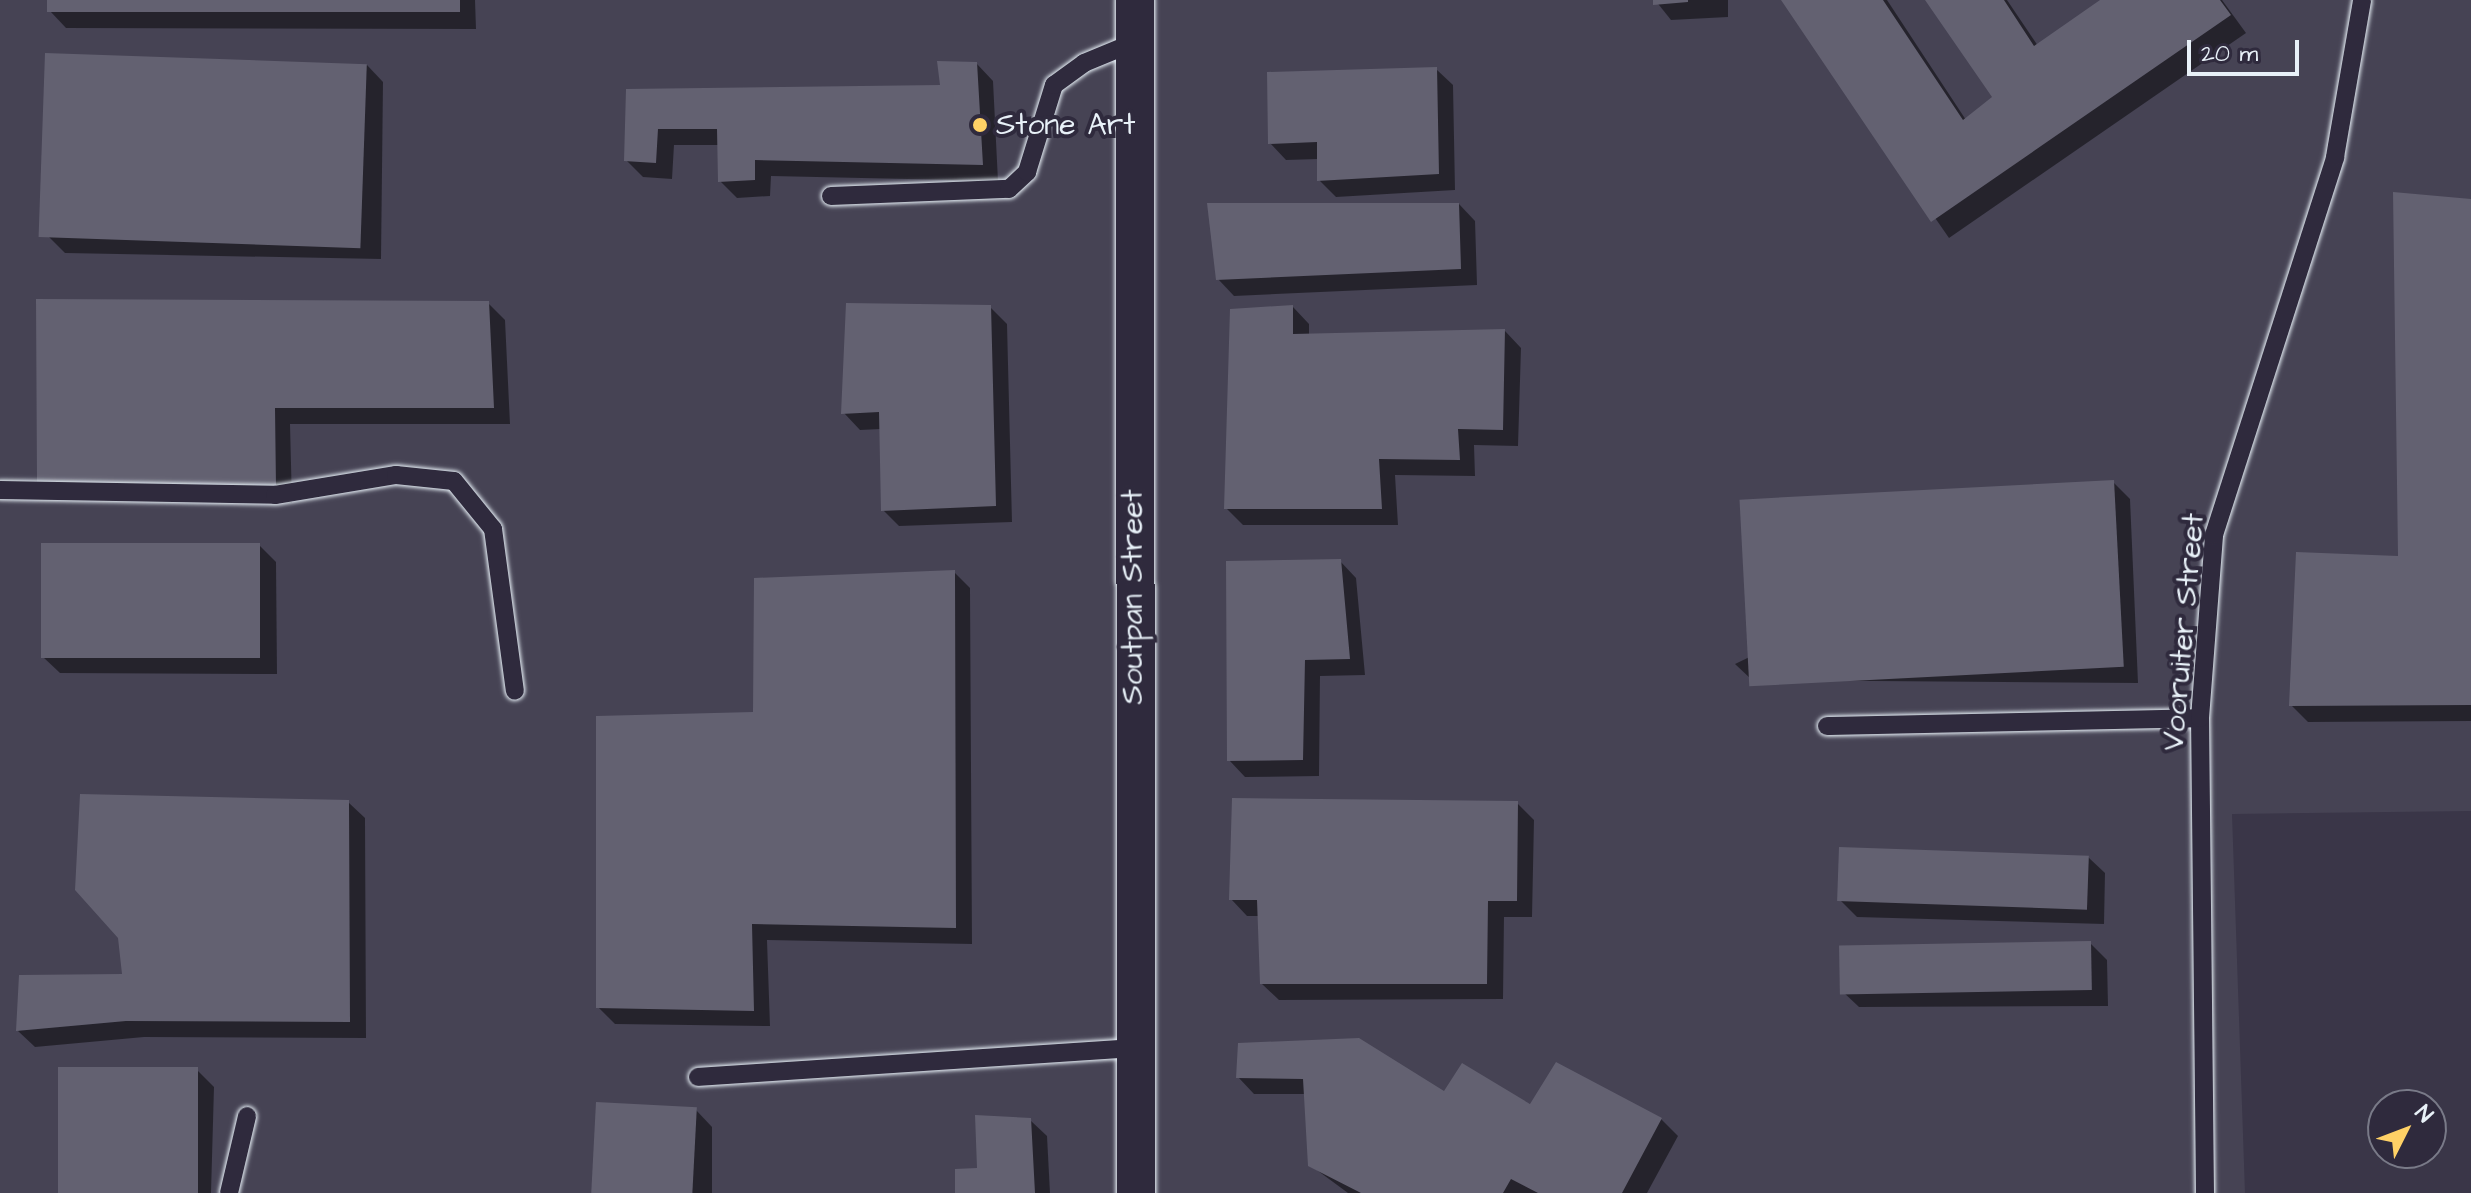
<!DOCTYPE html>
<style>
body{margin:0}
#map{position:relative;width:2471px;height:1193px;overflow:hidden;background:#3a3648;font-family:"Architects Daughter",sans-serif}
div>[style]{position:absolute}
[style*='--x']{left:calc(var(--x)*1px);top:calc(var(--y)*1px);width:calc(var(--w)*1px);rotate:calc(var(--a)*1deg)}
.built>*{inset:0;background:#464354}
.shadow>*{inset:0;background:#0007}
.building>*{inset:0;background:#636171;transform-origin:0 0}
.roads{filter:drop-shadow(0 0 2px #e8f1f8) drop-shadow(0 0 2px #e8f1f8)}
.lane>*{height:18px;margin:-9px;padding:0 9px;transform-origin:9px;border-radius:9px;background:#2f2a3d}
.street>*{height:38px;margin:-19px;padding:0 19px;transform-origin:19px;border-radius:19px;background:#2f2a3d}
.dots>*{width:22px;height:22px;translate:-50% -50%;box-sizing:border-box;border:4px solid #2f2a3d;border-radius:50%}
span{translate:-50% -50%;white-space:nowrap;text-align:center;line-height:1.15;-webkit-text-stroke:8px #2f2a3d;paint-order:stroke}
.poi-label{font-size:30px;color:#e8f1f8}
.left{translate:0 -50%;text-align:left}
.street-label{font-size:30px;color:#e8f1f8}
.north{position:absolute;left:2367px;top:1089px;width:80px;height:80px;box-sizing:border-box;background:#2f2a3d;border:2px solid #797a88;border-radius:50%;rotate:48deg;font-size:22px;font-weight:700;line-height:32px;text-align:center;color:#e8f1f8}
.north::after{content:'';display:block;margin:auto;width:28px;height:36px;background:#ffd166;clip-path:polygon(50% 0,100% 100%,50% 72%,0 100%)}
.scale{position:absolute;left:2187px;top:40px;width:112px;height:36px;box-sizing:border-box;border:4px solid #e8f1f8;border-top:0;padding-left:10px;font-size:24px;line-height:28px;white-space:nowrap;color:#e8f1f8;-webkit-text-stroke:6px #2f2a3d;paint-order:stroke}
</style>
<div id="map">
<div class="built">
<i style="clip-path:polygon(0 0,2471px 0,2471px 811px,2232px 814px,2245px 1193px,0 1193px)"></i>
</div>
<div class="shadow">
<i style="clip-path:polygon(49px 0,475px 0,476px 29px,66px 28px,50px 11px)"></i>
<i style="clip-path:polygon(1655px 0,1728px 0,1728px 17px,1671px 20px)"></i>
<i style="clip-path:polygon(1784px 0,1887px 0,1966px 120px,1994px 97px,1928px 0,2007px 0,2038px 46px,2104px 0,2222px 0,2246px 33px,1949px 238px)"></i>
<i style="clip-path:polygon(977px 64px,993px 81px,998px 181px,771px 176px,770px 196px,737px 198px,720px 181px,720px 145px,674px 145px,672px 179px,643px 177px,626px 160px,628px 91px,942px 86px)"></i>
<i style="clip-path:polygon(367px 65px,383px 82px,381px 259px,65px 253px,48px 236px)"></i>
<i style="clip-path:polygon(1436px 69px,1453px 85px,1455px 190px,1336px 197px,1319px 180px,1319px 159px,1286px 160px,1270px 143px)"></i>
<i style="clip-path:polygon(2471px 201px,2471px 721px,2308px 722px,2291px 705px,2400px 558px)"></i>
<i style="clip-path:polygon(1459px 204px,1475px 221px,1477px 285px,1234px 296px,1218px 279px)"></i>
<i style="clip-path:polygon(488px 303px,505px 320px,510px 424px,290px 424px,292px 503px,56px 498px)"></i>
<i style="clip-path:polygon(990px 307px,1007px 324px,1012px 522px,899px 526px,883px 510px,881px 429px,860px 430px,844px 413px)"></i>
<i style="clip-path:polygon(1293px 307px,1309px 324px,1309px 335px,1505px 331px,1521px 348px,1518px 446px,1474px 445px,1475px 476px,1395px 475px,1398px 525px,1243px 525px,1226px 508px)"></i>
<i style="clip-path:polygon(2113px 482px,2130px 499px,2138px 683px,1752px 680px,1735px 664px)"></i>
<i style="clip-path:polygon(259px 545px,276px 562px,277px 674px,60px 673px,43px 657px)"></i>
<i style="clip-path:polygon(1340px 561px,1356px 578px,1365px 675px,1320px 676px,1319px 776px,1245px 777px,1229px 760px)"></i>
<i style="clip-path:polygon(954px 572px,970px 588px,972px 944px,767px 940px,770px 1026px,615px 1024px,598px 1007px,755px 714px)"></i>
<i style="clip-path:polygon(348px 802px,365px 818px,366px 1038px,144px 1037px,35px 1047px,18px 1031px,125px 976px)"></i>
<i style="clip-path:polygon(1517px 803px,1534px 820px,1532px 917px,1504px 917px,1503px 999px,1279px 1000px,1262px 984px,1259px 916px,1247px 916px,1231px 899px)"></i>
<i style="clip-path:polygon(2088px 857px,2105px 873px,2104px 924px,1857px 917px,1840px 900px)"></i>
<i style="clip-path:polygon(2090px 943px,2107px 960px,2108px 1006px,1859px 1007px,1842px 991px)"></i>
<i style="clip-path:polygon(1240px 1045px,1445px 1094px,1661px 1119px,1678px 1136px,1647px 1193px,1348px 1193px,1310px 1165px,1306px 1094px,1254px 1094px,1238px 1077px)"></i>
<i style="clip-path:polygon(197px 1070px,214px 1087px,211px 1193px,59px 1193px)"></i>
<i style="clip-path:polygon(696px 1110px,712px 1127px,712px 1193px,597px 1193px)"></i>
<i style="clip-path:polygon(1030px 1120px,1047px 1136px,1050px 1193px,957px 1193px)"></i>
</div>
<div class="building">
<i style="left:47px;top:0;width:413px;height:12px"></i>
<i style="clip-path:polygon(1653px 0,1688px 0,1688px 2px,1653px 5px)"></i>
<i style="clip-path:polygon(1781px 0,1883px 0,1963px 120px,1992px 97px,1925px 0,2004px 0,2034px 46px,2100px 0,2220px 0,2231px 15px,1931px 222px)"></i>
<i style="left:45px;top:53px;width:322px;height:184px;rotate:2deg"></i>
<i style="clip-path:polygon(937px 61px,977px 62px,983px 165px,755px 160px,755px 180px,718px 182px,717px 129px,658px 129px,656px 163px,624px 161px,626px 89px,940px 85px)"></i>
<i style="clip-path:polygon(1437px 67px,1439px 174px,1317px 181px,1317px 142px,1268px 144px,1267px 72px)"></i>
<i style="clip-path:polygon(2393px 192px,2471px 199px,2471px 705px,2289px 706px,2296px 552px,2398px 556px)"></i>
<i style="clip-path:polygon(1207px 203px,1459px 203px,1461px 269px,1216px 280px)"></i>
<i style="clip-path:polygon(36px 299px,489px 301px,494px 408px,275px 408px,276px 487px,37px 482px)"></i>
<i style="clip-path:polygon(846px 303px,991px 305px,996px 506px,881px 511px,879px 412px,841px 414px)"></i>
<i style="clip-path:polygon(1293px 305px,1293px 334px,1505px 329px,1503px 430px,1458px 429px,1460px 460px,1379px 459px,1382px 509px,1224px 509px,1230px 309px)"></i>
<i style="left:2114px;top:480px;width:187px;height:375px;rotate:87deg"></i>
<i style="left:260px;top:543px;width:115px;height:219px;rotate:90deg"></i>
<i style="clip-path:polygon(1341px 559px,1350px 659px,1305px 660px,1303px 760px,1227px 761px,1226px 561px)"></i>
<i style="clip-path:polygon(955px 570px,956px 928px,752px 924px,754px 1011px,596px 1008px,596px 716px,753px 712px,754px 578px)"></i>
<i style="clip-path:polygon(80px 794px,349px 800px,350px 1022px,126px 1021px,16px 1031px,19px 975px,122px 974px,118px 938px,75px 890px)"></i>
<i style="clip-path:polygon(1232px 798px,1518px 801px,1517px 901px,1488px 901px,1487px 984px,1260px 984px,1257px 900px,1229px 900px)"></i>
<i style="left:1839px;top:847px;width:250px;height:54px;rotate:2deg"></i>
<i style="left:2091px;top:941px;width:49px;height:252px;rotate:89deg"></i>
<i style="clip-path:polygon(1359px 1038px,1444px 1091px,1462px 1063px,1530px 1104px,1556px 1062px,1662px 1118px,1622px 1193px,1538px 1193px,1511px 1179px,1503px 1193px,1361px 1193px,1308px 1166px,1303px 1079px,1236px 1078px,1238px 1043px)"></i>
<i style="left:58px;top:1067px;width:140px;height:126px"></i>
<i style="left:596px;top:1102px;width:101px;height:91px;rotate:3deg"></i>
<i style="clip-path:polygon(975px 1115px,1031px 1118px,1035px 1193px,955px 1193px,955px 1169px,977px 1168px)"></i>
</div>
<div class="roads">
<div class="lane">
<i style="--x:831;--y:196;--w:178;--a:-2.3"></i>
<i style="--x:1009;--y:189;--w:25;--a:-43"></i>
<i style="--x:1027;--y:172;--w:91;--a:-72.8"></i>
<i style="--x:1054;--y:85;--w:37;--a:-36"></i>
<i style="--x:1084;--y:63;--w:55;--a:-22.4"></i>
<i style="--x:0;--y:490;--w:275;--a:1"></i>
<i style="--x:275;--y:495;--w:123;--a:-9.4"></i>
<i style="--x:396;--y:475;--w:58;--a:5.9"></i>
<i style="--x:454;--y:481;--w:62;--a:50.9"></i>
<i style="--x:493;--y:529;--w:163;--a:82.3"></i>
<i style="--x:1827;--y:726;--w:373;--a:-1.2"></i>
<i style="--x:698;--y:1077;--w:436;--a:-3.8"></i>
<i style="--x:229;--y:1193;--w:79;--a:-76.8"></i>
<i style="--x:2205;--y:1193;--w:475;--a:-90.6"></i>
<i style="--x:2200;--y:718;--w:184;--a:-85.6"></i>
<i style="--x:2214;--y:535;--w:397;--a:-72.2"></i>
<i style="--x:2335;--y:157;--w:159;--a:-80.2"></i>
</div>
<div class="street">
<i style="--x:1135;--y:0;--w:1193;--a:89.95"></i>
</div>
</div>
<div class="dots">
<i style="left:980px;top:125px;background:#ffd166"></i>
</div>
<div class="poi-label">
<span class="left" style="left:996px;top:125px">Stone Art</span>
</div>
<div class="street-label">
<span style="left:1133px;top:597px;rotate:-90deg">Soutpan Street</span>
<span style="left:2184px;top:632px;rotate:-85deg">Vooruiter Street</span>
</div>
<div class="north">N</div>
<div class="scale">20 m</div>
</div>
